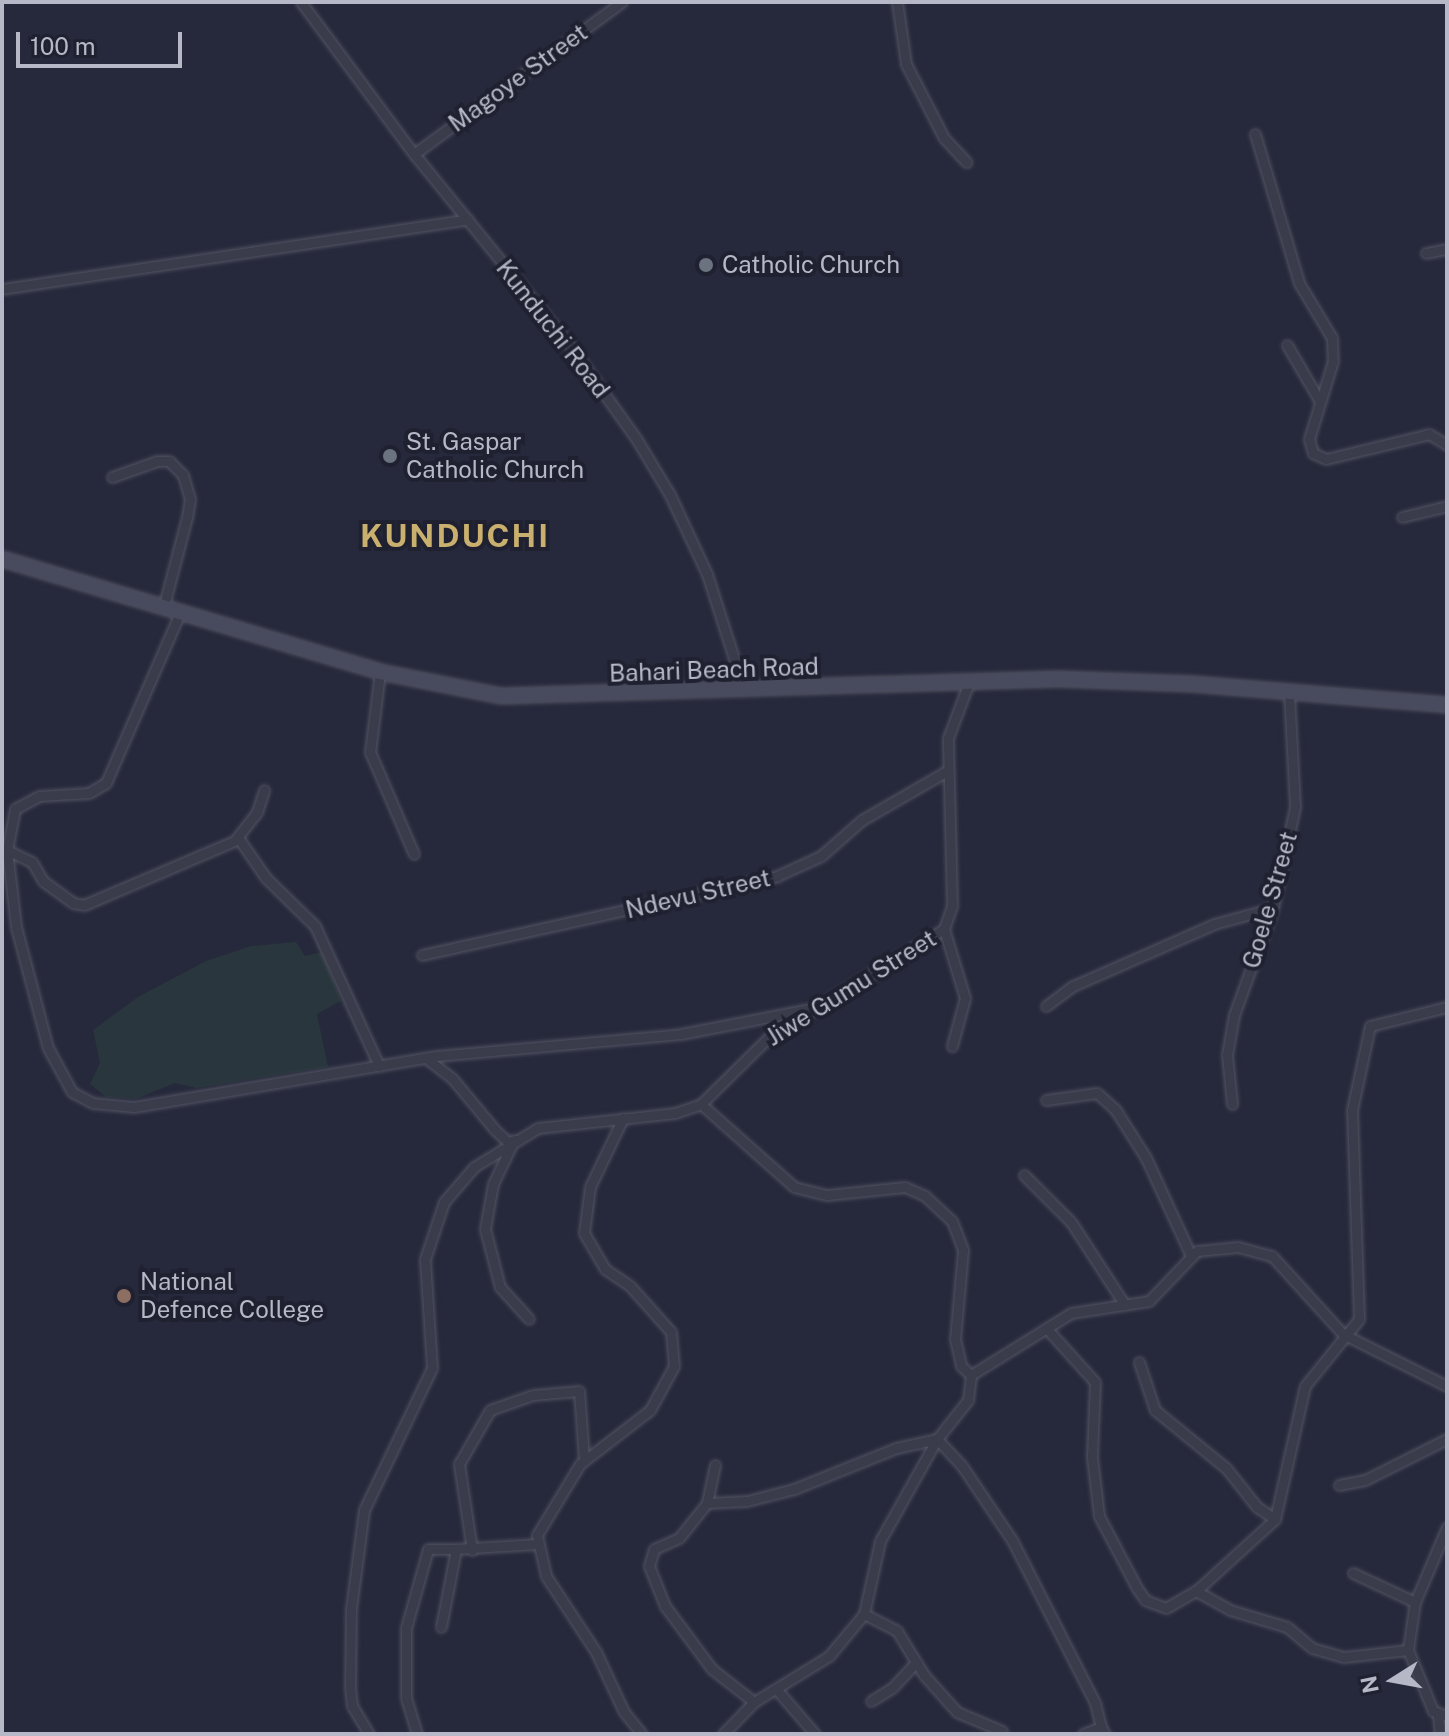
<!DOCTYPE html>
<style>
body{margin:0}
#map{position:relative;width:1449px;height:1736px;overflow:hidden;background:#26293b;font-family:"Public Sans",sans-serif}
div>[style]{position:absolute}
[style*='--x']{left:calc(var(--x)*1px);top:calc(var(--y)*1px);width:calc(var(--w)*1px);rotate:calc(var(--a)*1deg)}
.green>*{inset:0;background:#29363d}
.roads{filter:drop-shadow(0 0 2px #525463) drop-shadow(0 0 2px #525463)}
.street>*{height:9px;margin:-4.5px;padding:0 4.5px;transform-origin:4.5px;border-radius:4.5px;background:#3a3c4b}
.secondary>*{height:14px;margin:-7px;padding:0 7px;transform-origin:7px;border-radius:7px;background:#484a5e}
.dots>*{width:22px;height:22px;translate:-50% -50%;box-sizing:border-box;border:4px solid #1f2130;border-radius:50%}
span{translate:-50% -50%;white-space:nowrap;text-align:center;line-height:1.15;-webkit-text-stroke:8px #1f2130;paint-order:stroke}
.street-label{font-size:24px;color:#b6b7c7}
.poi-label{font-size:24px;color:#b6b7c7}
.left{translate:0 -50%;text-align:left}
.district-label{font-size:32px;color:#c9b06e;font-weight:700;letter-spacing:2px}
.frame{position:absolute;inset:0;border:4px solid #b6b7c7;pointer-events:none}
.north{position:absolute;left:1353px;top:1640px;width:80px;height:80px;-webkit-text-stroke:6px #1f2130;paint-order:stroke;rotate:259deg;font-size:22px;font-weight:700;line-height:32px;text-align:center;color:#b6b7c7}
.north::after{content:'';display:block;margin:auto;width:28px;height:36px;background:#b6b7c7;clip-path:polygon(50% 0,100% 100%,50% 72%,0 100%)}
.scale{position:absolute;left:16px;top:32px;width:166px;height:36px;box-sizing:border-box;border:4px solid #b6b7c7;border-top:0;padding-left:10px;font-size:24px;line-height:28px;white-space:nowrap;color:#b6b7c7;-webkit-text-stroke:6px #1f2130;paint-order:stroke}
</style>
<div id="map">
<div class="green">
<i style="clip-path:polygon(296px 942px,305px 956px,322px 952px,341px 1001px,317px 1014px,328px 1067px,196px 1088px,175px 1083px,136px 1099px,106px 1097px,90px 1084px,100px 1063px,93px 1030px,138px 997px,206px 961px,251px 946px)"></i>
</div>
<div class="roads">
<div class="street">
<i style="--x:301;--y:2;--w:189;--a:53.4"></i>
<i style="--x:414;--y:154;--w:249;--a:50.9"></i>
<i style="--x:571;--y:347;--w:114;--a:54.6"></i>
<i style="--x:637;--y:440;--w:64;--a:59"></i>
<i style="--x:670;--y:495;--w:87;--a:64.9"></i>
<i style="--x:707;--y:574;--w:122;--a:72.3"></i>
<i style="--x:897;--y:2;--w:63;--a:81.7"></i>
<i style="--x:906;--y:64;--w:83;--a:62.8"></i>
<i style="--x:944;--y:138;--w:33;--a:47"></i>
<i style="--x:1255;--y:134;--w:155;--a:73.5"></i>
<i style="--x:1299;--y:283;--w:64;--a:59"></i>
<i style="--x:1332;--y:338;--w:23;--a:88"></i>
<i style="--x:1333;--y:361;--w:82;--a:107.1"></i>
<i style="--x:1309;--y:439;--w:15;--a:74"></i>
<i style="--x:1313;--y:453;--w:14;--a:25"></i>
<i style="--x:1326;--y:459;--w:106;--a:-13.6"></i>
<i style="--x:1429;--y:434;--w:21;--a:31"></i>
<i style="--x:414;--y:154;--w:258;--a:-36.2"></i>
<i style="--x:1426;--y:253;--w:21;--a:-11"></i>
<i style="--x:2;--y:289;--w:471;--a:-8.5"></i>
<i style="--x:1287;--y:345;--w:64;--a:59.8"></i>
<i style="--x:112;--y:477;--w:48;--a:-19.6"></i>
<i style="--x:157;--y:461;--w:12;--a:0"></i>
<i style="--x:169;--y:461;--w:20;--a:45"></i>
<i style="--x:183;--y:475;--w:25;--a:74"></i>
<i style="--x:190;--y:499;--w:18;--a:99"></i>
<i style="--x:187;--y:517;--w:95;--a:104.6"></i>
<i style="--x:1402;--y:517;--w:46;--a:-13.7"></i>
<i style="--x:179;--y:615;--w:183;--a:113.5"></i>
<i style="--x:106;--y:783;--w:20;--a:150"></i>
<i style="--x:89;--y:793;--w:50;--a:176.6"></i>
<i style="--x:39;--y:796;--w:27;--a:152"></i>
<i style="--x:15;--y:809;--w:42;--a:101"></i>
<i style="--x:7;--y:850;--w:78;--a:83.3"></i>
<i style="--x:16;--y:927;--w:125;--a:75.2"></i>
<i style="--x:48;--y:1048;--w:50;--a:61.4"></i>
<i style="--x:72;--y:1092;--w:24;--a:28"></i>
<i style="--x:93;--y:1103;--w:41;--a:5.6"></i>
<i style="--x:134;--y:1107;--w:306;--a:-9.6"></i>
<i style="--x:436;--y:1056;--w:246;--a:-5.1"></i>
<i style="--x:681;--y:1034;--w:131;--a:-11"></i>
<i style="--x:380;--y:672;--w:81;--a:97.1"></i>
<i style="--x:370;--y:752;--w:111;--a:66.7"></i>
<i style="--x:236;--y:839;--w:34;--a:-52"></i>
<i style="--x:257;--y:812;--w:23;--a:-72"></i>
<i style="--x:7;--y:850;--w:28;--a:26"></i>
<i style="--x:32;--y:862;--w:22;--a:60"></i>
<i style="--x:43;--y:881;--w:37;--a:36"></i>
<i style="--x:73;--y:903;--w:11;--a:10"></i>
<i style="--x:84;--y:905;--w:168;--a:-23.1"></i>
<i style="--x:239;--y:839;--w:47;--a:55.3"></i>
<i style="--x:266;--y:878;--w:69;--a:44.4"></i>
<i style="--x:315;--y:926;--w:154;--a:65.4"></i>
<i style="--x:944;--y:929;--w:72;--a:73.1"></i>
<i style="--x:965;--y:998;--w:50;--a:105.2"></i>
<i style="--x:422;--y:955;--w:364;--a:-12.5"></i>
<i style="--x:777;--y:876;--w:48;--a:-24.4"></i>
<i style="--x:821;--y:856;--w:55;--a:-41.3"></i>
<i style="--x:862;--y:820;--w:98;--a:-30"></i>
<i style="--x:1046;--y:1006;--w:34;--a:-37"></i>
<i style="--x:1073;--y:986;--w:154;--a:-23.7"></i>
<i style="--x:1214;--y:924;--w:61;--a:-15.2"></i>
<i style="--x:426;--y:1058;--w:33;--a:38"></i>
<i style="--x:452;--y:1078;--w:67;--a:50.4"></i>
<i style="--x:495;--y:1130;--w:18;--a:43"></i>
<i style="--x:508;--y:1142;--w:7;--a:-16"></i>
<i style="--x:1046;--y:1100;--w:51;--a:-7.8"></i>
<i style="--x:1097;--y:1093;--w:24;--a:42"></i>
<i style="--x:1115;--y:1109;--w:58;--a:57.7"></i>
<i style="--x:1146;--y:1158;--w:108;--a:65.3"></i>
<i style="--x:701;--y:1104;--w:125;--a:41.7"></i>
<i style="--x:794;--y:1187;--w:34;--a:14"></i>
<i style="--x:827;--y:1195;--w:78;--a:-5.9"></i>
<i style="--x:905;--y:1187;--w:22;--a:24"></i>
<i style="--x:925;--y:1196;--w:37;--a:43"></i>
<i style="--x:952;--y:1221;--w:31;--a:69"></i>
<i style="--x:963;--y:1250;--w:89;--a:95.1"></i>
<i style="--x:955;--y:1339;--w:28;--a:77"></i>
<i style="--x:961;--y:1366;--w:13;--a:42"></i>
<i style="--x:1232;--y:1104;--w:49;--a:-95.8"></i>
<i style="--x:1227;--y:1055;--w:41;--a:-80.1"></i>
<i style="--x:1234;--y:1015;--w:114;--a:-70"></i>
<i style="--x:1273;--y:908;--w:103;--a:-77.7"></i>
<i style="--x:1295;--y:807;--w:115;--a:-93"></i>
<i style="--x:623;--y:1118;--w:76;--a:115.6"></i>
<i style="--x:590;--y:1187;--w:46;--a:97.4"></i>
<i style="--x:584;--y:1233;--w:42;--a:59.7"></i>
<i style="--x:605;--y:1269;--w:30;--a:34"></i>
<i style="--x:630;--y:1286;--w:62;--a:48.3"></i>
<i style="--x:671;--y:1332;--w:34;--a:85"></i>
<i style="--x:674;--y:1366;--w:50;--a:118.6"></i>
<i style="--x:650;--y:1410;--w:88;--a:142.4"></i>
<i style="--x:580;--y:1464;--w:83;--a:121.2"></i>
<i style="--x:537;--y:1535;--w:42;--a:77.6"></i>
<i style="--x:546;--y:1576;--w:91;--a:56.7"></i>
<i style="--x:596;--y:1652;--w:66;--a:65"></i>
<i style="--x:624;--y:1712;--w:28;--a:51"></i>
<i style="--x:513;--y:1142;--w:47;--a:115.5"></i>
<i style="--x:493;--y:1184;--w:46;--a:100.1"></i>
<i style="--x:485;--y:1229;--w:60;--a:75.5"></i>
<i style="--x:500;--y:1287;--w:43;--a:47.8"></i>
<i style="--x:1024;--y:1175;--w:66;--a:45"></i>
<i style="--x:1071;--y:1222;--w:99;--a:57"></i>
<i style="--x:1048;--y:1330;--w:70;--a:47.9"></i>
<i style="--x:1095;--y:1382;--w:75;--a:92.3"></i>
<i style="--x:1092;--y:1457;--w:59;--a:83.2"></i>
<i style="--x:1099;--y:1516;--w:81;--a:62.2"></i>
<i style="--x:1137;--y:1588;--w:14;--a:56"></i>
<i style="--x:1145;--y:1600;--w:22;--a:21"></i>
<i style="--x:1166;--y:1608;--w:34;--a:-30"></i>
<i style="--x:1196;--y:1591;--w:107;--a:-42.3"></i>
<i style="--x:1275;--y:1519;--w:136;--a:-77.3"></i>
<i style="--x:1305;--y:1386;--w:86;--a:-51.1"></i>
<i style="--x:1359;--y:1319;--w:209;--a:-91.9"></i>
<i style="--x:1352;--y:1110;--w:86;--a:-77.9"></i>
<i style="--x:1370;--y:1026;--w:79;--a:-13.9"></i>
<i style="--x:1139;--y:1362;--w:51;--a:71.6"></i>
<i style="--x:1155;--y:1410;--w:92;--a:39.2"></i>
<i style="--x:1226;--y:1468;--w:50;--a:51.5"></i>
<i style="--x:1257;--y:1507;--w:22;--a:34"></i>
<i style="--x:715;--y:1465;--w:39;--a:102"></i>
<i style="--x:707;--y:1503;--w:45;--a:128.7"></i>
<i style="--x:679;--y:1538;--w:27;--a:156"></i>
<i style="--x:654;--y:1549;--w:18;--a:106"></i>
<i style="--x:649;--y:1566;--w:43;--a:68.2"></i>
<i style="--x:665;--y:1606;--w:79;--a:53.3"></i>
<i style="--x:712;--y:1669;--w:53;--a:38.2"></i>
<i style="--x:1339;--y:1485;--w:26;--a:-11"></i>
<i style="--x:1365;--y:1480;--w:92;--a:-26.6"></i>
<i style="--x:707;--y:1503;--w:40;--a:-2.9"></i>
<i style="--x:747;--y:1501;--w:49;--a:-14.3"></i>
<i style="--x:794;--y:1489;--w:110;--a:-21.9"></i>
<i style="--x:896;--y:1448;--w:42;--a:-12.4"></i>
<i style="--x:937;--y:1439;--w:37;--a:47"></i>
<i style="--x:962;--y:1466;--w:89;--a:56"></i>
<i style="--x:1012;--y:1540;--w:183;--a:63"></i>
<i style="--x:1095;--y:1703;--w:25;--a:76"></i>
<i style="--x:1447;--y:1527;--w:82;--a:113.1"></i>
<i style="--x:1415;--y:1602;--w:49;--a:98.3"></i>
<i style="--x:1408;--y:1650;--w:66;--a:67.7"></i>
<i style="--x:1433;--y:1711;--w:15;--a:20"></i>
<i style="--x:472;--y:1550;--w:87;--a:-98.6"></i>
<i style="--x:459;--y:1464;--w:62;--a:-60.1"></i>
<i style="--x:490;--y:1410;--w:46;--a:-19.2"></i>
<i style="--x:533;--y:1395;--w:46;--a:-5"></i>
<i style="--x:579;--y:1391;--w:68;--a:85.8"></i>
<i style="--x:1353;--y:1573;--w:68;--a:25.1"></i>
<i style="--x:1196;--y:1591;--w:39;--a:29"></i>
<i style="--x:1230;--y:1610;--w:59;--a:16.6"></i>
<i style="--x:1287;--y:1627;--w:33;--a:40"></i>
<i style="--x:1312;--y:1648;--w:33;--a:16"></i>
<i style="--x:1344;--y:1657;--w:64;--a:-6.2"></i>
<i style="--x:864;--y:1614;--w:37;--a:27"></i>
<i style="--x:897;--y:1631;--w:52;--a:58.5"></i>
<i style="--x:924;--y:1675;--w:50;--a:48.3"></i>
<i style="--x:957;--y:1712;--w:49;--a:22.9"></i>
<i style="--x:441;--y:1627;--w:79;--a:-79.1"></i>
<i style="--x:456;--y:1549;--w:81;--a:-3.5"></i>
<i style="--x:777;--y:1690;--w:58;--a:49.2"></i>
<i style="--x:871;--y:1701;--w:26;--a:-32"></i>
<i style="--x:893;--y:1687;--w:34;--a:-47"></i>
<i style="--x:1438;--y:1716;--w:18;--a:84"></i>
<i style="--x:369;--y:1734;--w:33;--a:-121"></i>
<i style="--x:352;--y:1706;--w:18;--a:-96"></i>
<i style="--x:350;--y:1688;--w:79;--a:-89.3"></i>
<i style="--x:351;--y:1609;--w:100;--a:-82.5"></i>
<i style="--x:364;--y:1510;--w:157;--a:-64.4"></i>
<i style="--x:432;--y:1368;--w:109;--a:-93.7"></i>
<i style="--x:425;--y:1259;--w:60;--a:-71.6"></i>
<i style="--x:444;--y:1202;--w:46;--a:-49.4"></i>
<i style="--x:474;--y:1167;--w:75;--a:-31.4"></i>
<i style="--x:538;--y:1128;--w:138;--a:-6.2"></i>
<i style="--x:675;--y:1113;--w:28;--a:-19"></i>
<i style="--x:701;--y:1104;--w:95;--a:-44.6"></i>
<i style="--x:769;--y:1037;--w:206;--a:-31.7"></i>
<i style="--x:944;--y:929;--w:24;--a:-71"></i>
<i style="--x:952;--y:906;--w:168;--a:-91.4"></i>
<i style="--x:948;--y:738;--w:60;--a:-69.4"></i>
<i style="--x:417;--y:1734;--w:38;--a:-107"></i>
<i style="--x:406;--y:1698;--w:70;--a:-90"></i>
<i style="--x:406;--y:1628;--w:82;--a:-74.4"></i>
<i style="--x:428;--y:1549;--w:28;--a:0"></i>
<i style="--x:723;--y:1734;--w:45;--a:-45.9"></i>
<i style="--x:754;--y:1702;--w:88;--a:-31.5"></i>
<i style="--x:829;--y:1656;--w:55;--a:-50.2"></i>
<i style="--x:864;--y:1614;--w:75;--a:-77.6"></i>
<i style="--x:880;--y:1541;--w:117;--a:-60.8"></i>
<i style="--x:937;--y:1439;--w:50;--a:-51.5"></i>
<i style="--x:968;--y:1400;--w:25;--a:-83"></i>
<i style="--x:971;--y:1375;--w:118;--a:-31.8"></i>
<i style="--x:1071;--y:1313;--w:79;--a:-8.7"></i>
<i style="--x:1149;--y:1301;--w:69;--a:-46.2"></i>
<i style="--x:1197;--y:1251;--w:41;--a:-5.6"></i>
<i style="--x:1238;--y:1247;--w:35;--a:15"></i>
<i style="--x:1272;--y:1256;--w:105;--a:47.7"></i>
<i style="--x:1343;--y:1334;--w:116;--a:26.6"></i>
<i style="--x:1083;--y:1734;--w:19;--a:-21"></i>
<i style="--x:1101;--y:1727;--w:8;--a:60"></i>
</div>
<div class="secondary">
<i style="--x:2;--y:559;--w:395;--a:16.6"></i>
<i style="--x:380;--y:672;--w:123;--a:11.2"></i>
<i style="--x:501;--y:696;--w:557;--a:-1.75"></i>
<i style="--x:1058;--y:679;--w:135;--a:2.1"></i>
<i style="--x:1193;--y:684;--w:255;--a:4.7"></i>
</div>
</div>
<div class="dots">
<i style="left:706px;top:265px;background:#6b7280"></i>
<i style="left:390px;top:456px;background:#6b7280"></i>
<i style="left:124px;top:1296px;background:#8d6e63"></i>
</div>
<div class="street-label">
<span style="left:518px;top:78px;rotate:-36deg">Magoye Street</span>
<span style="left:553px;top:329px;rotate:52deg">Kunduchi Road</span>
<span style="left:714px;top:670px;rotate:-2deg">Bahari Beach Road</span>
<span style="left:698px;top:894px;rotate:-13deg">Ndevu Street</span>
<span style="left:1270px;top:900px;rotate:-74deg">Goele Street</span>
<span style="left:851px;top:988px;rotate:-32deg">Jiwe Gumu Street</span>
</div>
<div class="poi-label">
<span class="left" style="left:722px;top:265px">Catholic Church</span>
<span class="left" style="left:406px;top:456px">St. Gaspar<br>Catholic Church</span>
<span class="left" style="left:140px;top:1296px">National<br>Defence College</span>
</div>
<div class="district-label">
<span style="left:455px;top:536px">KUNDUCHI</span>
</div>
<div class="frame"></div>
<div class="north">N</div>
<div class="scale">100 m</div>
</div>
